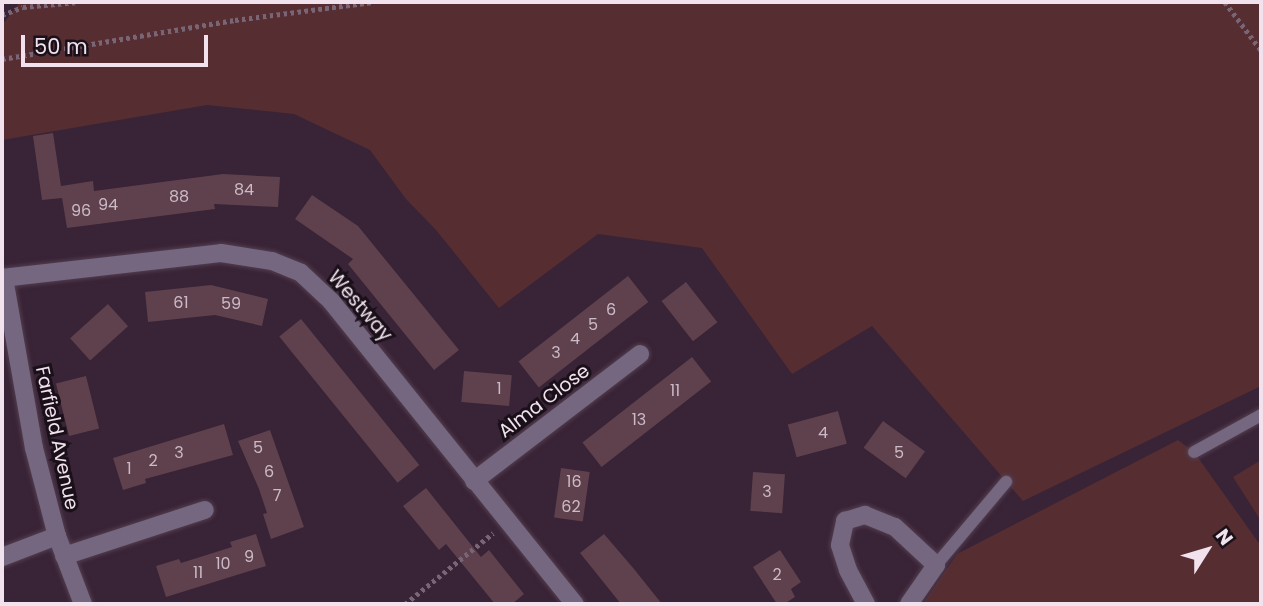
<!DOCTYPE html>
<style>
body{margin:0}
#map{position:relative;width:1263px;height:606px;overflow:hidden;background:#392336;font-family:Poppins,sans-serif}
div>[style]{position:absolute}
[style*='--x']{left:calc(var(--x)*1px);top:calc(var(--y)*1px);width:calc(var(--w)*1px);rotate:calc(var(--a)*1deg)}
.green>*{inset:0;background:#562e31}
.building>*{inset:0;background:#5e414c;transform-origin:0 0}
.path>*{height:4.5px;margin-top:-2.25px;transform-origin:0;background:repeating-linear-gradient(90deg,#796576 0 3.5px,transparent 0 7px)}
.roads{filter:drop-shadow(0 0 2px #533e50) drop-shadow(0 0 2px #533e50)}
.lane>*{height:12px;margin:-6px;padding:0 6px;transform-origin:6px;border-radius:6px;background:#756780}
.street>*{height:18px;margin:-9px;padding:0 9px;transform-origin:9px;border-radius:9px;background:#756780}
span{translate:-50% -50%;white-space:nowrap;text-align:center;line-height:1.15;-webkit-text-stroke:6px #1a1019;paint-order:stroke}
.number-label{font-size:16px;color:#ccbac6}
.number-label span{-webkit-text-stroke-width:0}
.street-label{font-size:19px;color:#f1e2ee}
.frame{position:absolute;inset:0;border:4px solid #f1e2ee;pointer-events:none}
.north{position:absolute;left:1172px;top:515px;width:70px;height:70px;-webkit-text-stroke:5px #1a1019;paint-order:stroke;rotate:53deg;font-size:19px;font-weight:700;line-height:28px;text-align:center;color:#f1e2ee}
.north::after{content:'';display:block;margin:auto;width:24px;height:32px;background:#f1e2ee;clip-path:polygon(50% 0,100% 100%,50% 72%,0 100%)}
.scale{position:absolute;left:21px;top:35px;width:187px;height:32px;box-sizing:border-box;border:4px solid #f1e2ee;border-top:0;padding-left:9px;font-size:21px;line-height:24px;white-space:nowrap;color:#f1e2ee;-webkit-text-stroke:5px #1a1019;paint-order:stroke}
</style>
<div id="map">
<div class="green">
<i style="clip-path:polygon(20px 2px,1261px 2px,1261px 386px,1023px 501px,872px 326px,792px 374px,702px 248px,598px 234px,499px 308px,436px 230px,406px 199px,370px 150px,294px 114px,207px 105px,2px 140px,2px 25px)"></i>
<i style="clip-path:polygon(1178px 440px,1194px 452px,1261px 546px,1261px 604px,923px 604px,957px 554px)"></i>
<i style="clip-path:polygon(1261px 460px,1261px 521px,1233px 477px)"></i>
</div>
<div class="building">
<i style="clip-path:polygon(53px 133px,61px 186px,93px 181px,94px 191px,223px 174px,280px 177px,278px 207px,214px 204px,215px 209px,67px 228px,62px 198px,42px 200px,33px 136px)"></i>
<i style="clip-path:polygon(312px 195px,358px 226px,459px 350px,434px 370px,348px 264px,353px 259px,295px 219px)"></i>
<i style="left:628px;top:276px;width:33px;height:139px;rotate:52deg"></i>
<i style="left:686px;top:282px;width:51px;height:31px;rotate:52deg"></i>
<i style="clip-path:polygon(211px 285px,268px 299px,262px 326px,215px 315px,148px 322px,145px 292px)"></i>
<i style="left:108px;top:304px;width:30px;height:51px;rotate:48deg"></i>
<i style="left:301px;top:319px;width:188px;height:28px;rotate:51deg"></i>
<i style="left:692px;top:357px;width:31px;height:139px;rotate:52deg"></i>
<i style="left:464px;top:371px;width:48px;height:31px;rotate:5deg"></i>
<i style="left:86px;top:376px;width:54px;height:31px;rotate:76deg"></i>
<i style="left:838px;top:411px;width:34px;height:52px;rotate:75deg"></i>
<i style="left:883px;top:421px;width:52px;height:33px;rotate:36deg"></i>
<i style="clip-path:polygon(224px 424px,233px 455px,145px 479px,146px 483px,123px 490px,113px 458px)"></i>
<i style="clip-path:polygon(270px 430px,304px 527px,271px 539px,263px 514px,267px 513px,259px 489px,238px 441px)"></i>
<i style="left:561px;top:468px;width:29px;height:50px;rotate:8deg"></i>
<i style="left:753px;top:472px;width:32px;height:39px;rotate:4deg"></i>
<i style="clip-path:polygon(426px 488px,481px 557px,489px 550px,524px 594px,512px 604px,495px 604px,446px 544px,439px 550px,403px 506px)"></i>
<i style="clip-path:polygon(256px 534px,266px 566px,166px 597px,156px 566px,179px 559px,181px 563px,232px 547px,230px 542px)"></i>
<i style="clip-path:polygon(604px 534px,634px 569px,662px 604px,621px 604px,580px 553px)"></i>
<i style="clip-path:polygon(780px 550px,801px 582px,791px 589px,795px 597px,784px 604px,777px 604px,753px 567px)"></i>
</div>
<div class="path">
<i style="--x:1225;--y:2;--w:60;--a:53.1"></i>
<i style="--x:2;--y:15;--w:22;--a:-21"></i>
<i style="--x:23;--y:7;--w:55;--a:-5.2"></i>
<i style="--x:2;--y:59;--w:236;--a:-9.5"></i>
<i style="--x:235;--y:20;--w:139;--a:-7.4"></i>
<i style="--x:405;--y:604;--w:113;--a:-38.9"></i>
</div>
<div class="roads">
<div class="lane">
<i style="--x:1194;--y:452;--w:77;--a:-28.9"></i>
<i style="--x:936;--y:565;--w:109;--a:-49.9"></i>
</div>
<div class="street">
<i style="--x:2;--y:278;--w:220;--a:-6.5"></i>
<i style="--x:221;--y:253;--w:52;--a:8.9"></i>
<i style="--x:272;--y:261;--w:31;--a:22"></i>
<i style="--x:301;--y:273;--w:41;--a:43"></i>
<i style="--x:331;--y:301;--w:389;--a:51.2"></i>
<i style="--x:4;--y:278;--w:173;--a:80"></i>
<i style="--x:34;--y:448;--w:91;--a:75.4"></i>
<i style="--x:57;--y:536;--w:73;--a:69.1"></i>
<i style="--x:474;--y:481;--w:209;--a:-37.4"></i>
<i style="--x:64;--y:556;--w:148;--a:-18.1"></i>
<i style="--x:2;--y:557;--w:59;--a:-20.9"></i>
<i style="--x:866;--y:604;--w:38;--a:-118"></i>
<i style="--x:848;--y:570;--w:26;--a:-108"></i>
<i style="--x:840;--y:545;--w:25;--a:-78"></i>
<i style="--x:845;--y:521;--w:21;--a:-17"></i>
<i style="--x:865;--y:515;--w:32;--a:22"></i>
<i style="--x:895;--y:527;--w:56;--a:42.8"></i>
<i style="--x:936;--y:565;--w:47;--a:124.7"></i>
</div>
</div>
<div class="number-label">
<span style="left:244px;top:190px">84</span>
<span style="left:179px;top:197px">88</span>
<span style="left:108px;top:205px">94</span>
<span style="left:81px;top:211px">96</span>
<span style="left:181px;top:303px">61</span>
<span style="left:231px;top:304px">59</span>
<span style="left:611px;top:310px">6</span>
<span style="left:593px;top:325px">5</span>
<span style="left:575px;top:339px">4</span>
<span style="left:556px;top:353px">3</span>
<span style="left:499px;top:389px">1</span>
<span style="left:675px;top:391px">11</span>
<span style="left:639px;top:420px">13</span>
<span style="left:823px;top:433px">4</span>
<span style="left:258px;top:448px">5</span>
<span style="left:179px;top:453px">3</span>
<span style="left:899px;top:453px">5</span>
<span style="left:153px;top:461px">2</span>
<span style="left:129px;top:469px">1</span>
<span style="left:269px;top:472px">6</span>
<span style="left:574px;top:482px">16</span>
<span style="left:767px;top:492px">3</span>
<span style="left:277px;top:496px">7</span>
<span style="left:571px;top:507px">62</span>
<span style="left:249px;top:557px">9</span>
<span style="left:223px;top:564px">10</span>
<span style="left:198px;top:573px">11</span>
<span style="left:777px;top:575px">2</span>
</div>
<div class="street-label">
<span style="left:360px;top:306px;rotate:49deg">Westway</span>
<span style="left:544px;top:401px;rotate:-37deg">Alma Close</span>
<span style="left:57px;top:438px;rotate:78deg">Farfield Avenue</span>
</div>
<div class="frame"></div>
<div class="north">N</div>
<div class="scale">50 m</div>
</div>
